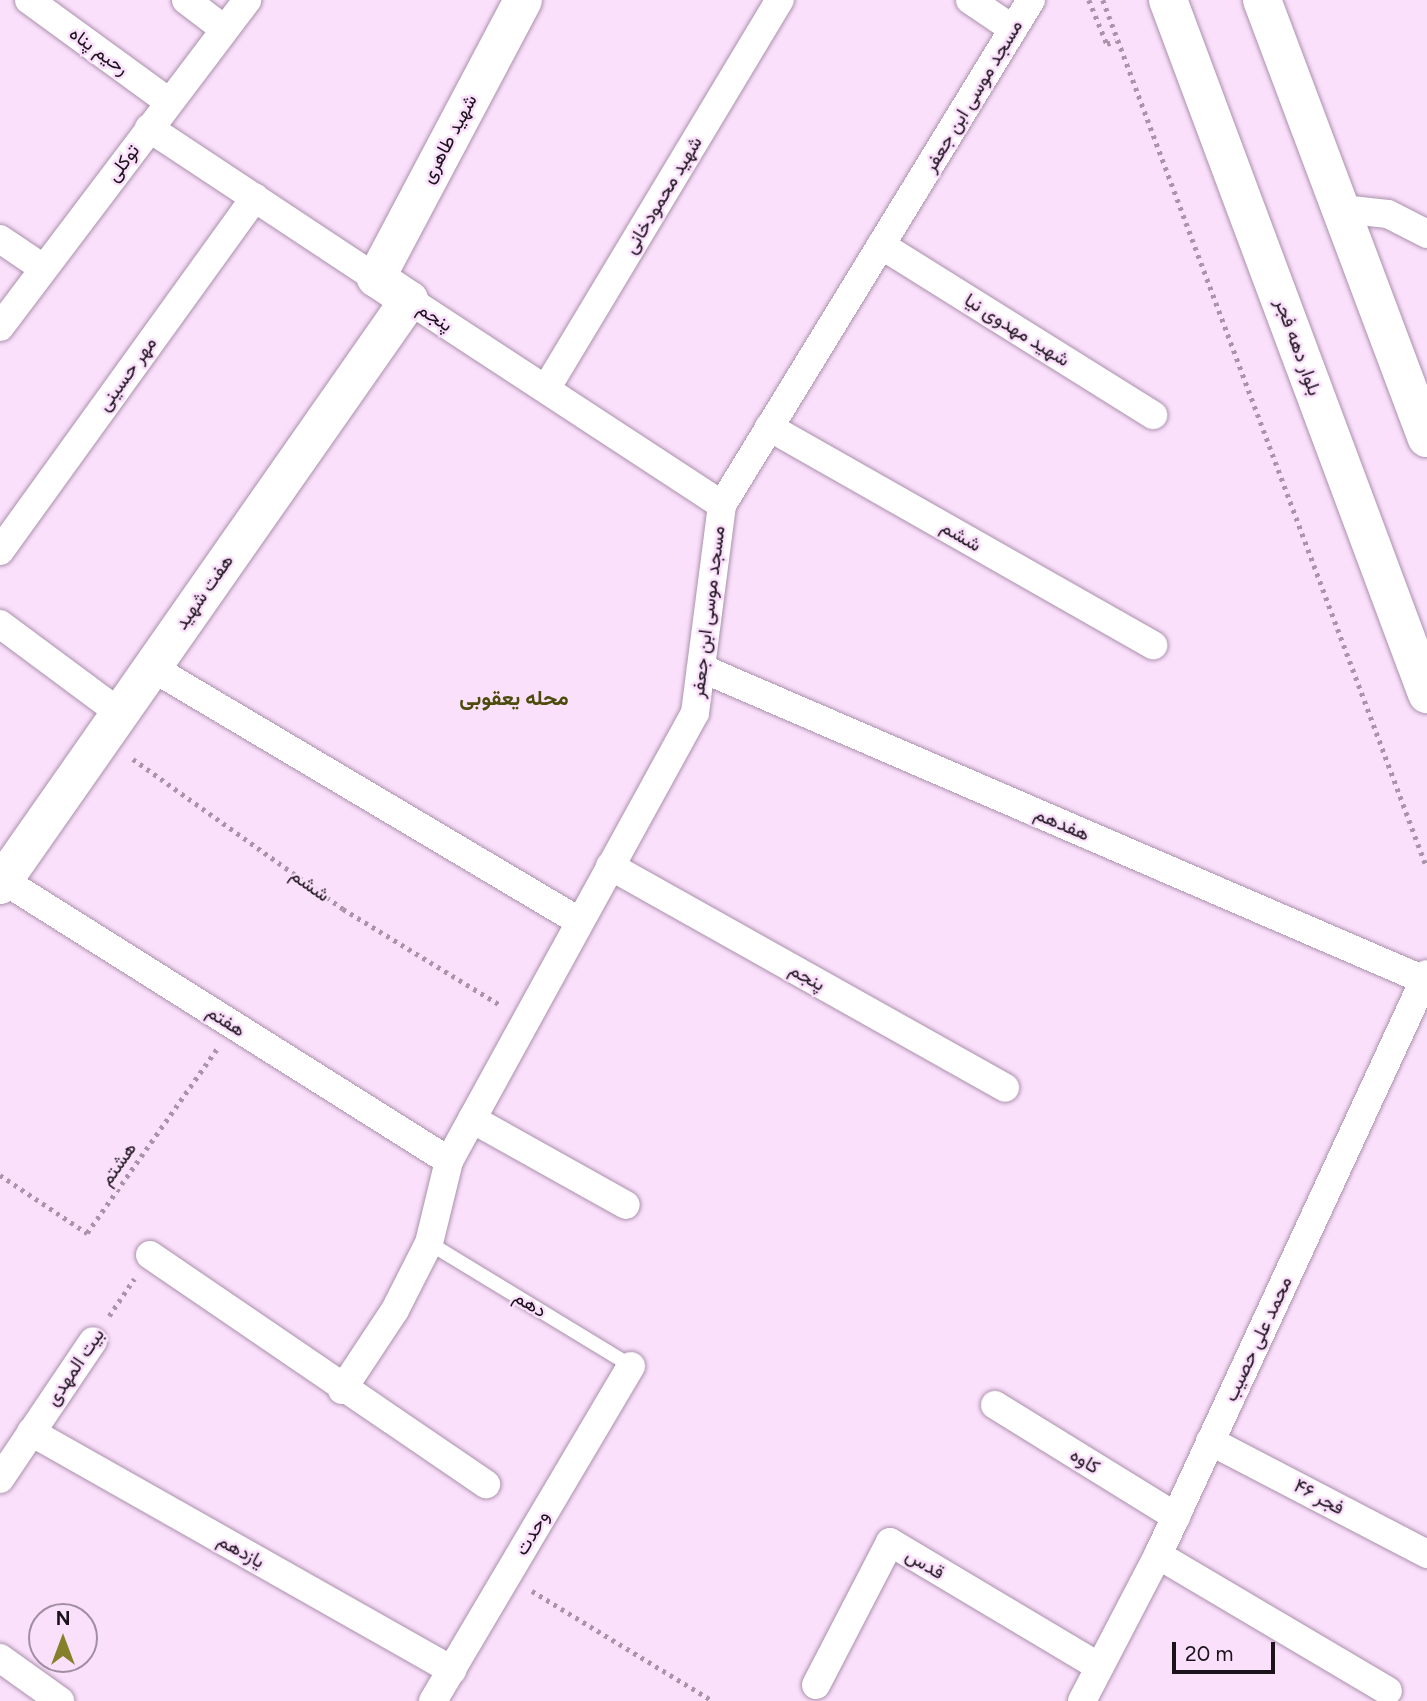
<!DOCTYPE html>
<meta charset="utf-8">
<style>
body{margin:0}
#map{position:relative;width:1427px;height:1701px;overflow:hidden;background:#fbe0fc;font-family:Figtree,Vazirmatn,sans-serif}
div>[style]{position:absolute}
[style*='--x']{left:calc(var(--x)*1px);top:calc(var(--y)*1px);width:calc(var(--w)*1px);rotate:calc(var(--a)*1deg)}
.path>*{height:4.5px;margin-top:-2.25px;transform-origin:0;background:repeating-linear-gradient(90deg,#a994a9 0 3.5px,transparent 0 8.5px)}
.roads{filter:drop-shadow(0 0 2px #aa91ab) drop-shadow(0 0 2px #aa91ab)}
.lane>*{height:14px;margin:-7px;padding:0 7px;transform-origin:7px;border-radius:7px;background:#fff}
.street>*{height:28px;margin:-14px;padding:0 14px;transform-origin:14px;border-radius:14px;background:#fff}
.secondary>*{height:38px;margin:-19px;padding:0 19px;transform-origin:19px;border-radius:19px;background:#fff}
.primary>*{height:38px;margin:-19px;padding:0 19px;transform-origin:19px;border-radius:19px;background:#fff}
span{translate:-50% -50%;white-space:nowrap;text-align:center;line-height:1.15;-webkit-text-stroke:5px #fbe0fc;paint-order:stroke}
.street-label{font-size:19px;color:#1b121b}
.neighbourhood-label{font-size:21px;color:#4d4b0c;font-weight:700}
.north{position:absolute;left:28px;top:1603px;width:70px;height:70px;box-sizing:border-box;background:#fbe0fc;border:2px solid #a18ea2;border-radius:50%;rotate:0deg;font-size:19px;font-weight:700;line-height:28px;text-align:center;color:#1b121b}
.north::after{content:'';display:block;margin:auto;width:24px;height:32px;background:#84812a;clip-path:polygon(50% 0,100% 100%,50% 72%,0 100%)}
.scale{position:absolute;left:1172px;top:1642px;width:103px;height:32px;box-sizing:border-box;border:4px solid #1b121b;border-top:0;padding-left:9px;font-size:21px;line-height:24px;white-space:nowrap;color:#1b121b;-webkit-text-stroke:5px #fbe0fc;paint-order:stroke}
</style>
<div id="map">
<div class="path">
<i style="--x:1089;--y:0;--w:48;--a:67.8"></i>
<i style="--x:1107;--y:44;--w:9;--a:-18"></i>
<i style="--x:1103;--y:0;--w:926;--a:69.53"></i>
<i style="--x:133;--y:759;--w:258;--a:35.5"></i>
<i style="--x:343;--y:909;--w:184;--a:31.4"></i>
<i style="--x:0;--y:1175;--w:105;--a:33.7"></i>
<i style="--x:87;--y:1233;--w:225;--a:-54.8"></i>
<i style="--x:109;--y:1316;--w:45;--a:-56"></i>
<i style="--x:532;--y:1591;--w:212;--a:31.3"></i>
</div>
<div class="roads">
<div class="lane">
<i style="--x:429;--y:1243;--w:237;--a:31.3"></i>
</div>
<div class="street">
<i style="--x:29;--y:0;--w:173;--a:36.1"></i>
<i style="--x:186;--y:0;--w:48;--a:37.3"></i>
<i style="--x:970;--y:0;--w:52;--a:34"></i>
<i style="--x:149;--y:128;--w:272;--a:33.5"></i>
<i style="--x:1342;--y:209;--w:46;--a:6.2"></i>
<i style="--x:1388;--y:214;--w:44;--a:27.1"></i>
<i style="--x:0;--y:239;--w:52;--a:34"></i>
<i style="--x:881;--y:245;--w:321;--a:32"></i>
<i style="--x:409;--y:300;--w:374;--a:33.2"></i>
<i style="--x:0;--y:327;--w:410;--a:-52.9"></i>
<i style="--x:546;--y:389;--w:454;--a:-59"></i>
<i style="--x:769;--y:427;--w:442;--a:29.6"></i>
<i style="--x:0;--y:551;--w:436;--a:-54.2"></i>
<i style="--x:0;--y:624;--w:149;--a:36.6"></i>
<i style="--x:151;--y:667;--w:498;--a:30.7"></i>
<i style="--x:701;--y:668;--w:787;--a:23.34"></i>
<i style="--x:610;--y:866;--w:453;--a:29.3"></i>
<i style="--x:3;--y:880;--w:527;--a:32.21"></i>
<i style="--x:472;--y:1119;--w:176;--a:29.2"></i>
<i style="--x:150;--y:1255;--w:407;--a:34.3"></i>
<i style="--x:342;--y:1390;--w:96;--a:-56.5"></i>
<i style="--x:395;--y:1310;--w:75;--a:-63.1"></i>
<i style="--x:429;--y:1243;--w:84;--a:-76.3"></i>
<i style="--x:449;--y:1161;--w:511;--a:-61.23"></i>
<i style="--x:695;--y:713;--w:210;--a:-82.6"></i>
<i style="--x:722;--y:505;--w:592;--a:-58.54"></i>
<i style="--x:995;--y:1405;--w:213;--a:31.7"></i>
<i style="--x:31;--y:1432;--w:484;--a:29.5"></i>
<i style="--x:1210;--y:1441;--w:245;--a:27.5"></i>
<i style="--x:0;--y:1479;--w:166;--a:-56"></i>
<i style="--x:1158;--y:1555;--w:267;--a:30.6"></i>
<i style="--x:0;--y:1658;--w:74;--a:35.6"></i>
<i style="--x:816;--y:1685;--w:161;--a:-62.6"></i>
<i style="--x:890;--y:1542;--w:244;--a:30.8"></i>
<i style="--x:433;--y:1701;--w:389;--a:-59.4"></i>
<i style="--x:1082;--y:1701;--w:165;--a:-62.5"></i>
<i style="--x:1158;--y:1555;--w:640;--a:-65.16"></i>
</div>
<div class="secondary">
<i style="--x:0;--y:885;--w:714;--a:-55.04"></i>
<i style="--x:409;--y:300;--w:40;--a:-146"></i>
<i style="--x:376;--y:278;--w:314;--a:-62.1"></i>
</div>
<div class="primary">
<i style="--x:1168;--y:0;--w:741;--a:69.53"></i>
<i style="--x:1262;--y:0;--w:468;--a:69.4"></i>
</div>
</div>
<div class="street-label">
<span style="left:99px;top:51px;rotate:36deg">رحیم پناه</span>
<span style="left:973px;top:96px;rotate:-59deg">مسجد موسی ابن جعفر</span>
<span style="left:449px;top:139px;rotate:-62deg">شهید طاهری</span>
<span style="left:123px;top:163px;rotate:-53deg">توکلی</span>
<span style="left:663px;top:195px;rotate:-59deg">شهید محمودخانی</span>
<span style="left:435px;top:317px;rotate:33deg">پنجم</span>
<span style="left:1017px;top:330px;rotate:32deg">شهید مهدوی نیا</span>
<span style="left:1298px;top:347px;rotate:70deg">بلوار دهه فجر</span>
<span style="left:127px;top:374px;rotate:-54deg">مهر حسینی</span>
<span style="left:961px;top:536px;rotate:30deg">ششم</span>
<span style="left:204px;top:592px;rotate:-55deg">هفت شهید</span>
<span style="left:708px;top:612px;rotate:-83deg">مسجد موسی ابن جعفر</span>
<span style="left:1062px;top:824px;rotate:23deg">هفدهم</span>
<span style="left:310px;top:885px;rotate:35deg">ششم</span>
<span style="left:807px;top:977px;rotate:29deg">پنجم</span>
<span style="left:226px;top:1021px;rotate:32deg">هفتم</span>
<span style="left:118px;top:1164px;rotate:-55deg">هشتم</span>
<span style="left:530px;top:1304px;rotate:31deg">دهم</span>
<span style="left:1258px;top:1339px;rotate:-65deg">محمد علی حصیب</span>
<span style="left:75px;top:1367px;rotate:-56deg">بیت المهدی</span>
<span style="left:1085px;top:1461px;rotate:32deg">کاوه</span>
<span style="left:1319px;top:1497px;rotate:28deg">فجر ۴۶</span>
<span style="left:532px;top:1533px;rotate:-59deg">وحدت</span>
<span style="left:241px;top:1551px;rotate:29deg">یازدهم</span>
<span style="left:925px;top:1564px;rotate:31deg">قدس</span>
</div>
<div class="neighbourhood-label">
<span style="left:514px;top:698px">محله یعقوبی</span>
</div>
<div class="north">N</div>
<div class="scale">20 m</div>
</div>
